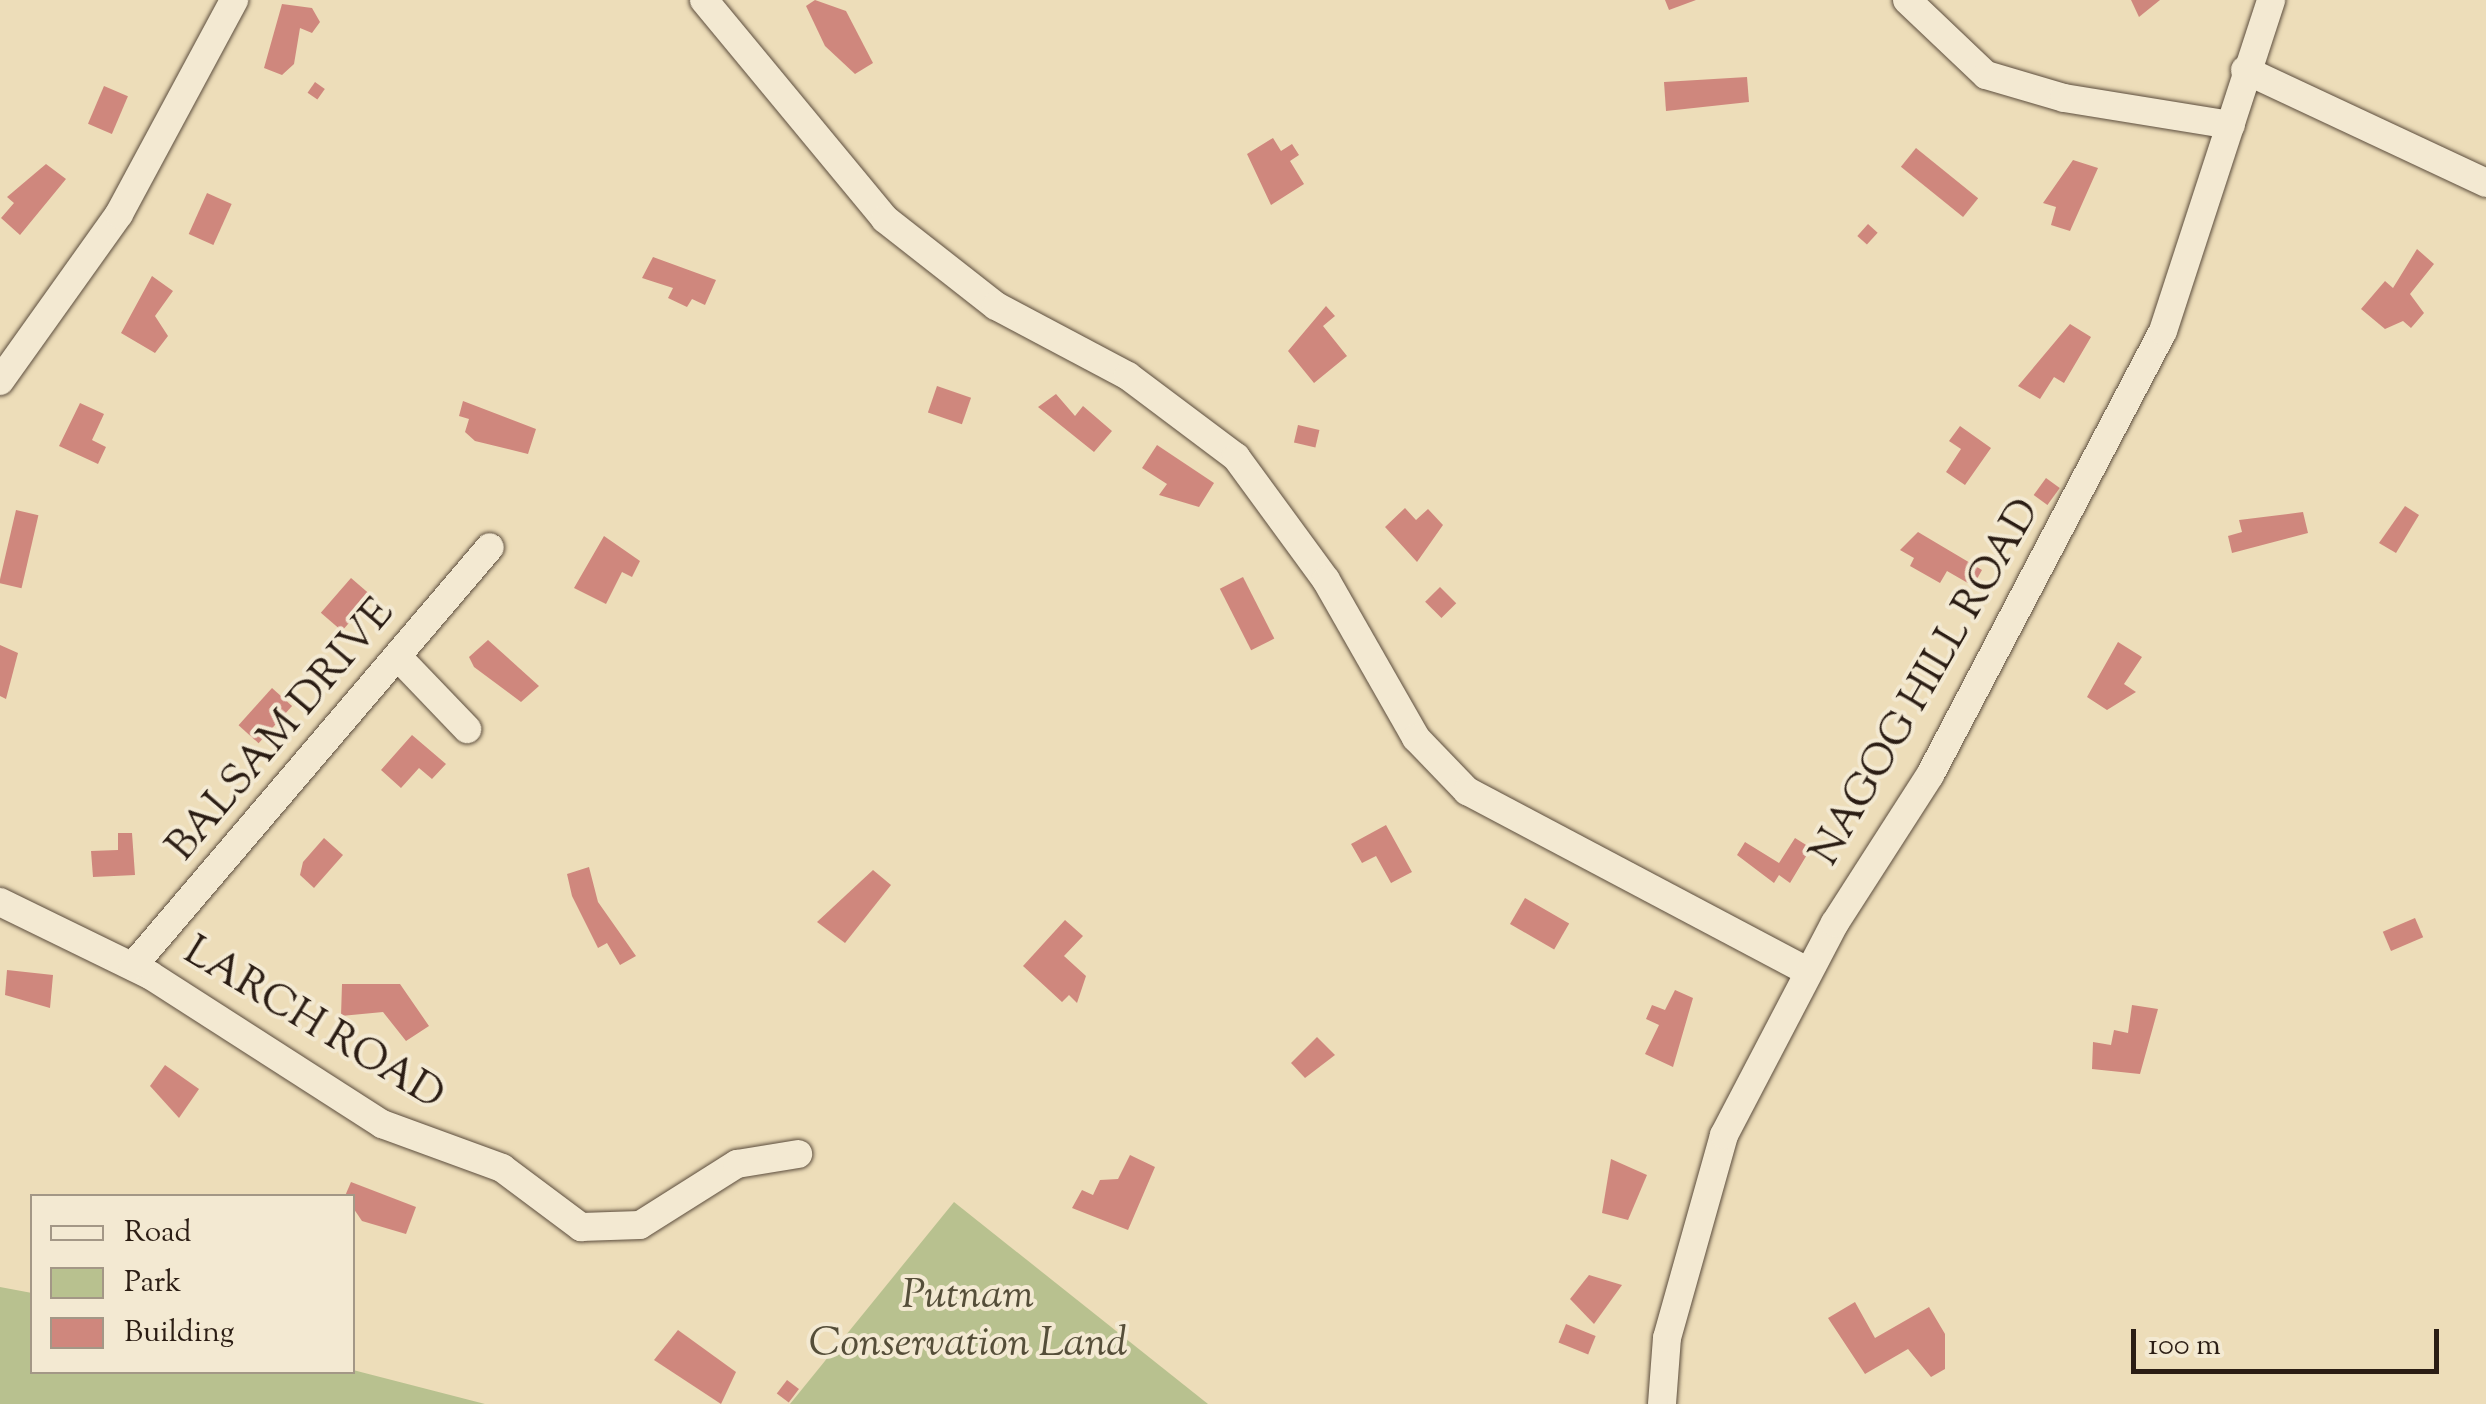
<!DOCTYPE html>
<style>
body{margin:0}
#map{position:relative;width:2486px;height:1404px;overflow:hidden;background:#edddb9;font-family:"Sorts Mill Goudy",serif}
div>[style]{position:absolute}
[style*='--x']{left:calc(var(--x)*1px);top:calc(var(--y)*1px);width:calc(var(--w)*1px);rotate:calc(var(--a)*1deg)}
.green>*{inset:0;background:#b8c18f}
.building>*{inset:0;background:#cf877d;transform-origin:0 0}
.roads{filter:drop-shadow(0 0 2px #5c4d3d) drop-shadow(0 0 2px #5c4d3d)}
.minor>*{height:28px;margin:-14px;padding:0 14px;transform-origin:14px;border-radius:14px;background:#f3e9d2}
span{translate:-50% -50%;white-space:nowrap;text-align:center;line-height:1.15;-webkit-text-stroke:8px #f3e9d2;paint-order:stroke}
.street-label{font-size:42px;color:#2b1d14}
.park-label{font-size:42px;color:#554e39;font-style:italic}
.legend{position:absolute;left:30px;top:1194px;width:325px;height:180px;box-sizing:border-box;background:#f3e9d2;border:2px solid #a39786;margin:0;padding:12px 18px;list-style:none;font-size:30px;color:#2b1d14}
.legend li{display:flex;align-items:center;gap:20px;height:50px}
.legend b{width:50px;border:2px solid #a39786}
.scale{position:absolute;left:2131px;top:1329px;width:308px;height:45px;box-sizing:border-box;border:5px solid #2b1d14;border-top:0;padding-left:12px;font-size:30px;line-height:35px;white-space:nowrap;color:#2b1d14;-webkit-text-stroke:8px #f3e9d2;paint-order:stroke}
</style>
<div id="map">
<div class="green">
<i style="clip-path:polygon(954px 1202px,1208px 1404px,790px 1404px)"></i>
<i style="clip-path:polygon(0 1287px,32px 1293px,32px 1372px,353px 1370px,485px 1404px,0 1404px)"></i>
</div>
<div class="building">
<i style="clip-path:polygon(815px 0,846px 11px,873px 63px,855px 74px,825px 46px,806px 6px)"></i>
<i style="clip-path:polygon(1665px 0,1696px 0,1669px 10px)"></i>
<i style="clip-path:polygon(2131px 0,2160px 0,2139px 17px)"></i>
<i style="clip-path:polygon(282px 4px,312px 8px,320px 22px,312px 33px,300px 28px,294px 64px,282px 75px,264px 68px)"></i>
<i style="clip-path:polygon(1747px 77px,1749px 102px,1666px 111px,1664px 82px)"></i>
<i style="left:315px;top:82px;width:12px;height:13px;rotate:35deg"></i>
<i style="left:104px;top:86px;width:26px;height:41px;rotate:23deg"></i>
<i style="clip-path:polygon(1273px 138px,1281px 151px,1292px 144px,1299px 155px,1290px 161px,1304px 184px,1271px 205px,1247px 154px)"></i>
<i style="left:1916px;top:148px;width:80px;height:24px;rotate:39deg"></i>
<i style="clip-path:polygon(2073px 160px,2098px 168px,2070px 231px,2051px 225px,2056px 207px,2043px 203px)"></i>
<i style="clip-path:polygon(46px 164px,66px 179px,20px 235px,1px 218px,14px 203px,7px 197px)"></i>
<i style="left:207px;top:193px;width:27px;height:45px;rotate:24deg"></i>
<i style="left:1868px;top:224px;width:13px;height:16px;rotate:42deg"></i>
<i style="clip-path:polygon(2417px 249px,2434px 264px,2410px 294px,2424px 313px,2411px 328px,2403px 321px,2385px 329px,2361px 309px,2385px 281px,2393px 288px)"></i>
<i style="clip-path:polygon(653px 257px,716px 280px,705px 305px,692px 299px,687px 307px,668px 298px,673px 288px,642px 278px)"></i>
<i style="clip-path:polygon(152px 276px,173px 291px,155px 316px,168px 336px,155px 353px,121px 333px)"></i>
<i style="clip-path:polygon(1326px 306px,1335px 316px,1323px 326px,1347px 356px,1314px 383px,1288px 351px)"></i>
<i style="clip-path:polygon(2070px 324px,2091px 337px,2064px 383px,2054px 377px,2040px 399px,2018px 386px)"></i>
<i style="left:937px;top:386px;width:36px;height:28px;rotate:19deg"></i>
<i style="clip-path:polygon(1056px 394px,1075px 416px,1083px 406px,1112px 431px,1094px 452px,1038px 407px)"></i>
<i style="clip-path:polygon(463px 401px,536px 429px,528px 454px,475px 441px,465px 432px,469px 419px,459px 416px)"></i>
<i style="clip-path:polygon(80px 403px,104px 414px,92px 440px,106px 447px,98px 464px,59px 446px)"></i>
<i style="left:1298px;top:425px;width:22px;height:18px;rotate:13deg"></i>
<i style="clip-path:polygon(1960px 426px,1991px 448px,1965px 485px,1946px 472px,1961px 449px,1949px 441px)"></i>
<i style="clip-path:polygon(1157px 445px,1214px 483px,1199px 507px,1159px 495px,1167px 484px,1142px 468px)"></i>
<i style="left:2046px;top:478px;width:17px;height:21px;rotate:36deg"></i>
<i style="clip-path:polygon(2405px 506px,2419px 515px,2396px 553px,2379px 543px)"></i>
<i style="clip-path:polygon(1405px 508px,1416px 520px,1428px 509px,1443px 525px,1417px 562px,1385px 527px)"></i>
<i style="left:16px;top:510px;width:23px;height:75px;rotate:13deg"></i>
<i style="clip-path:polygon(2303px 512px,2308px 533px,2232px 553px,2228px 536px,2242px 532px,2239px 520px)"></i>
<i style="clip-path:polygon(1918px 532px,1982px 570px,1973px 586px,1947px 571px,1940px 583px,1910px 566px,1914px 558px,1900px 550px)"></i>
<i style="clip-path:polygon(604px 536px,640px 561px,632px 577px,622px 572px,606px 604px,574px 588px)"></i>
<i style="left:1243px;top:577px;width:69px;height:26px;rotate:63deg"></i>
<i style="left:351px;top:578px;width:28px;height:46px;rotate:41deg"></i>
<i style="left:1440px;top:587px;width:23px;height:21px;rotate:45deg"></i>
<i style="clip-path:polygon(488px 640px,539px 686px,521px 702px,474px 667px,469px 657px)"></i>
<i style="clip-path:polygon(2118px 642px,2142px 657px,2124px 684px,2136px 692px,2107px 710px,2087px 697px)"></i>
<i style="clip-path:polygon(0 645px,18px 653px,6px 699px,0 696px)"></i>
<i style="left:272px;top:688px;width:27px;height:50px;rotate:42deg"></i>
<i style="clip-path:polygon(412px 735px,446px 764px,432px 779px,419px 768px,401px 788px,381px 770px)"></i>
<i style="clip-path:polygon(1386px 825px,1412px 872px,1391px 883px,1376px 856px,1362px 863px,1351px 844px)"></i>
<i style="clip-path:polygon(118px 833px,132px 833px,135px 875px,93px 877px,91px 851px,118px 850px)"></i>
<i style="clip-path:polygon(324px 838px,343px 855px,314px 888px,300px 875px,303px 862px)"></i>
<i style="clip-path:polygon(1795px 838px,1811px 848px,1790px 883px,1779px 875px,1774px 883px,1737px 855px,1745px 842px,1779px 863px)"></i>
<i style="clip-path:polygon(589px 867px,598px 902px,636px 956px,620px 965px,607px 943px,598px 948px,572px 896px,567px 874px)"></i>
<i style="clip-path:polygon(873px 870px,891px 885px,845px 943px,817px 922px)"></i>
<i style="left:1525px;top:898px;width:51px;height:30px;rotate:30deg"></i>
<i style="left:2415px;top:918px;width:21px;height:35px;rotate:67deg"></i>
<i style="clip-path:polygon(1065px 920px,1083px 936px,1064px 956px,1086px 976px,1077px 1003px,1069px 995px,1062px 1002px,1023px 966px)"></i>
<i style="clip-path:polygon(7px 970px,53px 975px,50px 1008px,5px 995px)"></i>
<i style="clip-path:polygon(342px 984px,400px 984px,429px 1026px,406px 1041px,383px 1012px,341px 1016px)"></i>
<i style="clip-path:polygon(1675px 990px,1693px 998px,1673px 1067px,1645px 1054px,1659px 1025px,1646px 1019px,1652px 1005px,1665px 1010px)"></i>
<i style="clip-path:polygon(2132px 1005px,2158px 1009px,2140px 1074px,2092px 1069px,2093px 1042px,2111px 1045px,2114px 1030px,2128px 1033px)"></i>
<i style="clip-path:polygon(1317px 1037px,1335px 1055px,1305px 1078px,1291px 1063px)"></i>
<i style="clip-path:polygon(165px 1065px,199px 1089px,179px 1118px,150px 1086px)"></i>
<i style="clip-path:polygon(1130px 1155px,1155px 1167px,1128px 1230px,1072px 1208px,1082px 1190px,1093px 1195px,1100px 1180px,1118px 1179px)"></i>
<i style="clip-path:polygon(1611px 1159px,1647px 1175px,1628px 1220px,1602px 1213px)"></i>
<i style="clip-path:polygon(351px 1182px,416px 1207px,406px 1234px,362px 1221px,345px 1196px)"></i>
<i style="clip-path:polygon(1589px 1275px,1622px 1285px,1594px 1324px,1570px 1299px)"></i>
<i style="clip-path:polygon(1855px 1302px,1875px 1338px,1929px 1307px,1945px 1334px,1945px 1369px,1931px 1377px,1908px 1349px,1865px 1374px,1828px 1318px)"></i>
<i style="left:1566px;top:1324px;width:32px;height:20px;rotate:22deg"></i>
<i style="clip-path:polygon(678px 1330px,736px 1372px,721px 1404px,654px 1360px)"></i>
<i style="left:787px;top:1380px;width:15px;height:17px;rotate:37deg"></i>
</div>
<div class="roads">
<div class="minor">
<i style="--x:704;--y:0;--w:284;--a:50.4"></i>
<i style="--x:885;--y:219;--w:141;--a:38.1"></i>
<i style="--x:996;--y:306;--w:149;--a:27.9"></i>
<i style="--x:1128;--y:376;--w:135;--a:36.9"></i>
<i style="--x:1236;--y:457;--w:152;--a:53.8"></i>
<i style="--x:1326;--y:580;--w:182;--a:60.3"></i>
<i style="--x:1416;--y:738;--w:74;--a:46.1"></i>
<i style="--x:1467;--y:791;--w:385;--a:27.9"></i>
<i style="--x:1907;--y:0;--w:109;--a:43.5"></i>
<i style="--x:1986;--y:75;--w:81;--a:16.4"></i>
<i style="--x:2064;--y:98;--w:169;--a:9.2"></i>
<i style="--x:2245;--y:70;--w:266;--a:25.1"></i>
<i style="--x:0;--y:381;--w:205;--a:-54.5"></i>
<i style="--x:119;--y:214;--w:243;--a:-61.7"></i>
<i style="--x:398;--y:657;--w:100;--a:46.2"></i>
<i style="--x:0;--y:902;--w:167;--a:26"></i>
<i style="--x:150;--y:975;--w:276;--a:32.7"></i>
<i style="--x:382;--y:1124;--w:128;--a:20.1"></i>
<i style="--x:502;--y:1168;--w:99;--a:36.8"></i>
<i style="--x:581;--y:1227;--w:59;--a:-1.9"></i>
<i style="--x:640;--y:1225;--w:115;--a:-32.2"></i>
<i style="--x:737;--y:1164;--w:62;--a:-9.3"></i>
<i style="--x:133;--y:966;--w:550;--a:-49.57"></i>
<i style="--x:1662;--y:1404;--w:66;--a:-85.7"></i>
<i style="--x:1667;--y:1338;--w:211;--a:-74.3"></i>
<i style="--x:1724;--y:1135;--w:239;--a:-62.4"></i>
<i style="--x:1835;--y:923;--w:176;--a:-57.3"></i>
<i style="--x:1930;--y:775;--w:501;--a:-62.31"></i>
<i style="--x:2163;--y:331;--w:348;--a:-71.9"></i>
</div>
</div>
<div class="street-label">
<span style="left:1927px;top:683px;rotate:-60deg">NAGOG HILL ROAD</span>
<span style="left:282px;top:731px;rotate:-50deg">BALSAM DRIVE</span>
<span style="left:313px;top:1025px;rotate:31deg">LARCH ROAD</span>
</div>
<div class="park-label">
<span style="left:968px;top:1321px">Putnam<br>Conservation Land</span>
</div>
<ul class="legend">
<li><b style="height:12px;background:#f3e9d2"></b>Road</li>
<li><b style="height:28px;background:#b8c18f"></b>Park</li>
<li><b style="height:28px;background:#cf877d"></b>Building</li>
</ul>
<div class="scale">100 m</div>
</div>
